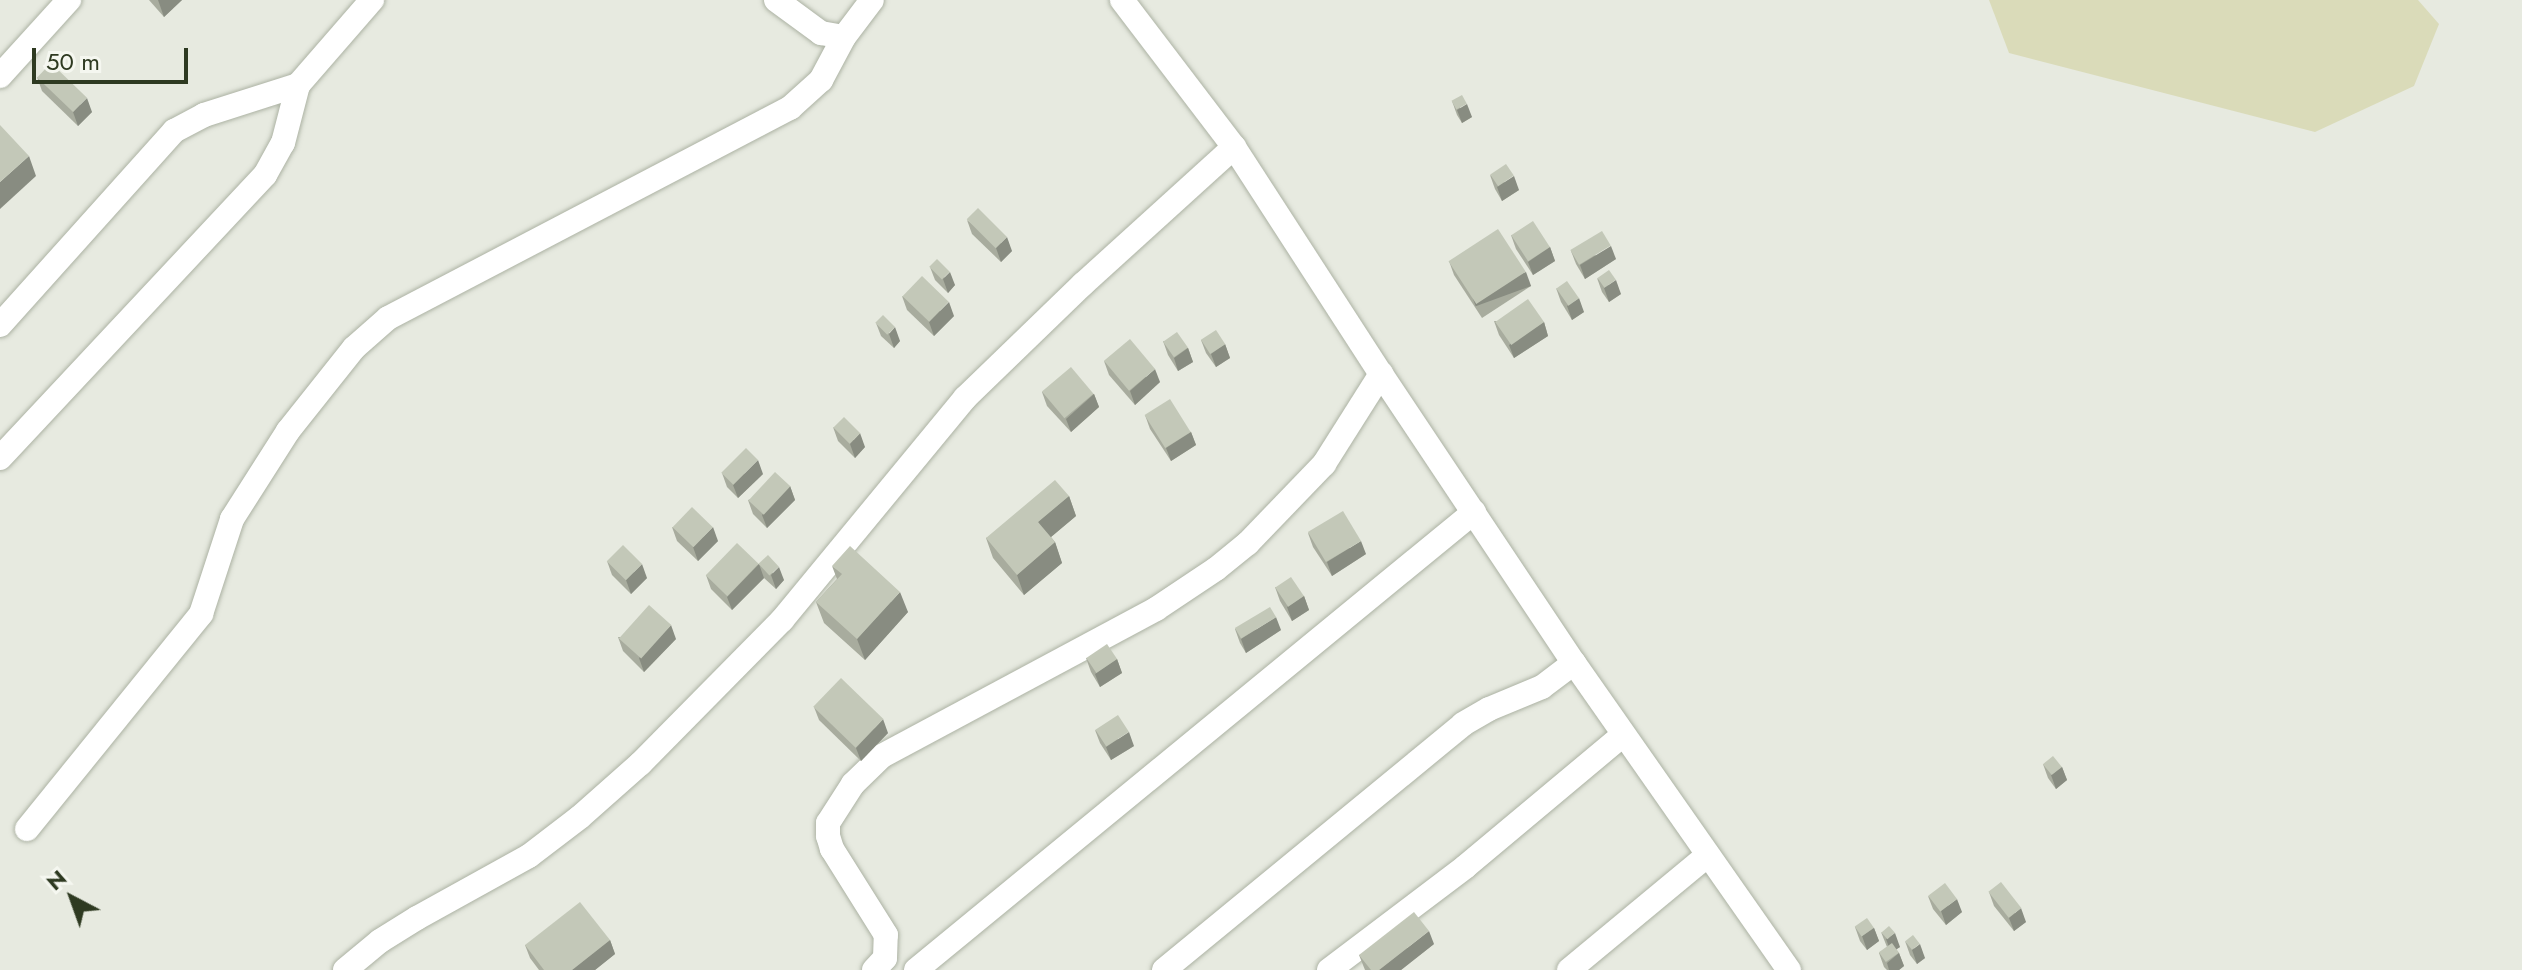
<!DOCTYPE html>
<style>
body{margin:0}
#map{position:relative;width:2522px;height:970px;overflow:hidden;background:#e7eae0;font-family:Jost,sans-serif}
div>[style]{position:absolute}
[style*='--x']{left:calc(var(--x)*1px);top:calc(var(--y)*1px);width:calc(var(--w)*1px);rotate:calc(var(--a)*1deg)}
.green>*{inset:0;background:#dadbb9}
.roads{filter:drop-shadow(0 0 2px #acb2a3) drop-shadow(0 0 2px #acb2a3)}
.minor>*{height:24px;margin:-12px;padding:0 12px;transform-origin:12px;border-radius:12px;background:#fff}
.wall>*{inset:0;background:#a8ac9e}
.shaded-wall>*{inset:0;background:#888c81;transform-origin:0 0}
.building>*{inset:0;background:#c3c8b8;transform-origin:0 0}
span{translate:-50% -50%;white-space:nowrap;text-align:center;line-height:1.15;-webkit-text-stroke:6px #f5f7f0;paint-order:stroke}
.north{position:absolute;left:32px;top:858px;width:80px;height:80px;-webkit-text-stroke:6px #f5f7f0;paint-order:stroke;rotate:319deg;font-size:22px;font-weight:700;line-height:32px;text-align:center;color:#2e3a21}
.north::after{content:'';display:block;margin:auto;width:28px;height:36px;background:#2e3a21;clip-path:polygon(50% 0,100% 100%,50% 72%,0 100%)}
.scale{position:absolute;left:32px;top:48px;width:156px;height:36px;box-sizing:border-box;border:4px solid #2e3a21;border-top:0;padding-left:10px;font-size:24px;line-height:28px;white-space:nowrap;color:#2e3a21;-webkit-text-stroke:6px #f5f7f0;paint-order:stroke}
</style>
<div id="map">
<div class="green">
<i style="clip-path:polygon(1989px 0,2418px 0,2439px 24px,2414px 86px,2315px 132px,2009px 53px)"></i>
</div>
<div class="roads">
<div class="minor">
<i style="--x:776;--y:0;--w:56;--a:36.3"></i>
<i style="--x:821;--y:33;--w:23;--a:10"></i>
<i style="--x:844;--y:37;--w:46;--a:-52.9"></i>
<i style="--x:1122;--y:0;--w:185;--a:52.7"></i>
<i style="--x:1234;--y:147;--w:270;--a:57.1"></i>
<i style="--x:1381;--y:374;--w:348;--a:56.3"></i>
<i style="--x:1574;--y:663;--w:375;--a:55"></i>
<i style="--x:0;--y:76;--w:103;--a:-47.8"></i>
<i style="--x:0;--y:325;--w:261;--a:-48.1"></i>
<i style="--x:174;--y:131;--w:34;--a:-28"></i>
<i style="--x:204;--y:115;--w:99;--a:-17.7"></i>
<i style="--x:0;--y:458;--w:388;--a:-46.9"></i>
<i style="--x:265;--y:175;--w:37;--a:-61"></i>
<i style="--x:283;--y:143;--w:60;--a:-75.5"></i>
<i style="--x:298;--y:85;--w:113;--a:-49"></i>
<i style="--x:27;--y:829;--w:277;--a:-51"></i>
<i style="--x:201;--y:614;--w:100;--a:-71.9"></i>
<i style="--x:232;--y:519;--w:104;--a:-57.5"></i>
<i style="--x:288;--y:431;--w:106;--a:-51.5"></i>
<i style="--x:354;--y:348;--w:45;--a:-41.4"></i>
<i style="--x:388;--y:318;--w:454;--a:-27.6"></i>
<i style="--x:790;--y:108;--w:42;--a:-42.1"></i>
<i style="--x:821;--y:80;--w:49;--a:-61.9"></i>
<i style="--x:345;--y:970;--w:45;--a:-39.6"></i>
<i style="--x:380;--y:941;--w:44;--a:-31.9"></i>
<i style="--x:417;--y:918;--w:128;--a:-29"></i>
<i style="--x:529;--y:856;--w:64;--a:-37.4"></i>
<i style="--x:580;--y:817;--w:81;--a:-41.5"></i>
<i style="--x:641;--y:763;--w:201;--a:-45.4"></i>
<i style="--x:782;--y:620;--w:288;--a:-50.5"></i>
<i style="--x:965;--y:398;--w:164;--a:-44"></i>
<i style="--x:1083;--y:284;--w:204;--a:-42.2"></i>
<i style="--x:874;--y:970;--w:16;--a:-47"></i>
<i style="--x:885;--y:958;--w:23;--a:-88"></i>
<i style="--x:886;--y:935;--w:102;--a:-122.1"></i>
<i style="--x:832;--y:849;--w:14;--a:-107"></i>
<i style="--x:828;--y:836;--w:13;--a:-90"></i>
<i style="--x:828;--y:823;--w:46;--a:-57.3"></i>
<i style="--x:853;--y:784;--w:40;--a:-44"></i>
<i style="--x:882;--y:756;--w:311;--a:-28.2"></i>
<i style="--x:1156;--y:609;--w:72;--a:-33.7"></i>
<i style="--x:1216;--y:569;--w:41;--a:-39.1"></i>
<i style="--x:1248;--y:543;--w:110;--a:-46.1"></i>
<i style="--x:1324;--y:464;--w:107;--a:-57.7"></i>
<i style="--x:916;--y:970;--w:722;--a:-39.38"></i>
<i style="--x:1164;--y:970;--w:387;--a:-39.4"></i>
<i style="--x:1463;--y:724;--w:30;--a:-30"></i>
<i style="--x:1489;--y:709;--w:57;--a:-22.5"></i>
<i style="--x:1542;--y:687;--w:40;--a:-37"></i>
<i style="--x:1329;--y:970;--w:171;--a:-37.1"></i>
<i style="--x:1465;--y:867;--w:206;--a:-39.9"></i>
<i style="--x:1569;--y:970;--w:180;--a:-39.6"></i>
</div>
</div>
<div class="wall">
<i style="clip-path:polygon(149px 0,182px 0,164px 17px)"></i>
<i style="clip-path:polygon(37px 77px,92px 112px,78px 126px,42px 91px)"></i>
<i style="clip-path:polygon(1452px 101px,1472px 117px,1462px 123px,1457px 115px)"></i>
<i style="clip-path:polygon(1490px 175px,1519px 190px,1502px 201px,1495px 189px)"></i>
<i style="clip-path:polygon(967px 220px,1012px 251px,1001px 262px,972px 234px)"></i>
<i style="clip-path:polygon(1511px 235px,1550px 247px,1555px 261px,1533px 275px,1516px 249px)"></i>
<i style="clip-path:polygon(1571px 251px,1616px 259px,1585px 279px,1576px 264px)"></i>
<i style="clip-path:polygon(1449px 261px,1531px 286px,1482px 318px,1454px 275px)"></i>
<i style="clip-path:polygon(930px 267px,955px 285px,948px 293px,935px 280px)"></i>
<i style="clip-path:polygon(1597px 278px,1621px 294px,1609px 302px,1602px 292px)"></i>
<i style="clip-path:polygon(1556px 288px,1584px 312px,1572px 320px,1561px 302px)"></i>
<i style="clip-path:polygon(902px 296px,954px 316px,934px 336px,907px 310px)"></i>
<i style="clip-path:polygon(1494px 321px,1544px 322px,1548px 336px,1514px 358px,1499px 335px)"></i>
<i style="clip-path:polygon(876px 323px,900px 341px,894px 348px,881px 336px)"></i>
<i style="clip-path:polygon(1201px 340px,1225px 344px,1230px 358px,1216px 367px,1206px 353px)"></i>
<i style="clip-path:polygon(1163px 341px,1188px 348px,1193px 362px,1178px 371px,1168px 355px)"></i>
<i style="clip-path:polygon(1104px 361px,1160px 382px,1135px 405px,1109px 375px)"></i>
<i style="clip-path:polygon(1042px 392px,1094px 394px,1099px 407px,1071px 432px,1047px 406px)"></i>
<i style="clip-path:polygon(1145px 415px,1191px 432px,1196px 445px,1171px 461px,1150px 429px)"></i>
<i style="clip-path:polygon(833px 427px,865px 447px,855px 458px,838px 441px)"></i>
<i style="clip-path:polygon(722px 473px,763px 474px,738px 498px,727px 487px)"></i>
<i style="clip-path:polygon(790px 486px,795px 500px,767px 528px,753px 514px,748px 500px)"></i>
<i style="clip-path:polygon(1069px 496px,1076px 516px,1051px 537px,1055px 542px,1062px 563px,1024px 595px,993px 558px,986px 538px)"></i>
<i style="clip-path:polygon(672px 527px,718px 541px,698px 561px,677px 541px)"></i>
<i style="clip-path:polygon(1308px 533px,1366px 554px,1332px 576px,1313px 547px)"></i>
<i style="clip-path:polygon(607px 561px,647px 578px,631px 594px,612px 575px)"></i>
<i style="clip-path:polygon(759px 564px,784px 580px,776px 589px,764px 578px,732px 610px,711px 589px,706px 575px)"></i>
<i style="clip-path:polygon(832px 566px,908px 612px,865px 660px,824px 623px,816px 602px,837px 579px)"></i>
<i style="clip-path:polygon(1275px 587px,1304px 596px,1309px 610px,1292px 621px,1280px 601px)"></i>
<i style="clip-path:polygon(1235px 629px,1281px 630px,1246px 653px,1240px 643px)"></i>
<i style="clip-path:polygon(618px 637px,676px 639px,644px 672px,623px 651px)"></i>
<i style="clip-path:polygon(1086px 658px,1117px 659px,1122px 673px,1100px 687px,1091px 672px)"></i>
<i style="clip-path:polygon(814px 707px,888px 733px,861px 761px,819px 720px)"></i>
<i style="clip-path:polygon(1095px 730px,1134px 746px,1111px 760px,1100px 743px)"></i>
<i style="clip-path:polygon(2043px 764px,2062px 767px,2067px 780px,2056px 789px,2048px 778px)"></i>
<i style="clip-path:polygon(1989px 892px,2026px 922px,2014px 931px,1994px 906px)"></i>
<i style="clip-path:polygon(1928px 896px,1962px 912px,1946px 925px,1933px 909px)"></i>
<i style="clip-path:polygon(1855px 927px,1874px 928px,1879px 941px,1867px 950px,1860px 941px)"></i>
<i style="clip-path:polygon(1881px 932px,1900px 947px,1896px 949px,1899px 953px,1904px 966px,1899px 970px,1887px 970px,1884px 967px,1879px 953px,1887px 947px)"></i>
<i style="clip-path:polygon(610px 940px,615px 954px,595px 970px,539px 970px,530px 958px,525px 945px)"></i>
<i style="clip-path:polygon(1905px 941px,1925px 958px,1917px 964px,1910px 955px)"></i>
<i style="clip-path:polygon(1434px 944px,1401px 970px,1365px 970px,1359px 955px)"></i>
</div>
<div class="shaded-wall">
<i style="clip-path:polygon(158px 0,182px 0,164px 17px)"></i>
<i style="clip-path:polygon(87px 98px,92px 112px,78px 126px,73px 112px)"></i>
<i style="clip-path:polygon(1467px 104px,1472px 117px,1462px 123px,1457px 110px)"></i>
<i style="clip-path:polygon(29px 156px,36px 176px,0 209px,0 182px)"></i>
<i style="clip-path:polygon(1514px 176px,1519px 190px,1502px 201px,1497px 187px)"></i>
<i style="clip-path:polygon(1007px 237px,1012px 251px,1001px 262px,996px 248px)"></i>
<i style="clip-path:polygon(1611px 246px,1616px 259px,1585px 279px,1580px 265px)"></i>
<i style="clip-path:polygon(1550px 247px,1555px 261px,1533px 275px,1528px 262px)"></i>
<i style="clip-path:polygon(950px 272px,955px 285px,948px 293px,943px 279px)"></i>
<i style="left:1526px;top:272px;width:15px;height:59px;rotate:70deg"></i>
<i style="clip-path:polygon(1616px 280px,1621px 294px,1609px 302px,1604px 288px)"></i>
<i style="clip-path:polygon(1579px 298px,1584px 312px,1572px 320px,1567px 306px)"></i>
<i style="clip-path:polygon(949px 302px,954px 316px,934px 336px,929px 322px)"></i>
<i style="clip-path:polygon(1544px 322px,1548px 336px,1514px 358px,1509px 345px)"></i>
<i style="clip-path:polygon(895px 327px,900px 341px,894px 348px,889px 334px)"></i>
<i style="clip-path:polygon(1225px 344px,1230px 358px,1216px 367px,1211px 354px)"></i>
<i style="clip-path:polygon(1188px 348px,1193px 362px,1178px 371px,1174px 358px)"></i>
<i style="clip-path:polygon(1155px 369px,1160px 382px,1135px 405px,1130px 391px)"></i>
<i style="clip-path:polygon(1094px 394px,1099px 407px,1071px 432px,1066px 419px)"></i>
<i style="clip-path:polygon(1191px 432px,1196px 445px,1171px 461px,1166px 448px)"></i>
<i style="clip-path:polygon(860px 433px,865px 447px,855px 458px,850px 444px)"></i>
<i style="clip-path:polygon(758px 460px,763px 474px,738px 498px,733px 485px)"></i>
<i style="clip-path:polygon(790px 486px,795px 500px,767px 528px,762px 515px)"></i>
<i style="clip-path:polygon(1069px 496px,1076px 516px,1045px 542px,1038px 522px)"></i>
<i style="clip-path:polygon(713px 527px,718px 541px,698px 561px,693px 547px)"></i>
<i style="clip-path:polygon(1361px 541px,1366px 554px,1332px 576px,1327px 562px)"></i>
<i style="clip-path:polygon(1055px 542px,1062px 563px,1024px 595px,1017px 575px)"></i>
<i style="clip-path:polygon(642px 564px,647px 578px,631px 594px,626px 580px)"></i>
<i style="clip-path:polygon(759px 564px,764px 578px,732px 610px,727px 597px)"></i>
<i style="clip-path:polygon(779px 567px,784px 580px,776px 589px,771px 575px)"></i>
<i style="clip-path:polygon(900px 592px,908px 612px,865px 660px,857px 639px)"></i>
<i style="clip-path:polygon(1304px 596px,1309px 610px,1292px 621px,1287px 607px)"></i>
<i style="clip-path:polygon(1276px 617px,1281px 630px,1246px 653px,1241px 639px)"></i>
<i style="clip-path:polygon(671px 625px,676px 639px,644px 672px,639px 658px)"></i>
<i style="clip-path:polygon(1117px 659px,1122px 673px,1100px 687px,1095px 674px)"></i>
<i style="clip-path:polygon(883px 719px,888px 733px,861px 761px,856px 748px)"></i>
<i style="clip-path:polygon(1129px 732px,1134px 746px,1111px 760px,1106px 747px)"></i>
<i style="clip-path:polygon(2062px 767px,2067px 780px,2056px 789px,2051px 775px)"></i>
<i style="clip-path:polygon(1957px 899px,1962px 912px,1946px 925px,1941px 911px)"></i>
<i style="clip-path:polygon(2021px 908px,2026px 922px,2014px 931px,2009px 918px)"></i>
<i style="clip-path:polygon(1874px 928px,1879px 941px,1867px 950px,1862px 936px)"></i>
<i style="clip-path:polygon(1429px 931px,1434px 944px,1401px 970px,1379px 970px)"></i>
<i style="clip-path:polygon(1895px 933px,1900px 947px,1891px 953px,1886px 939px)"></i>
<i style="clip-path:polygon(610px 940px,615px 954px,595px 970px,572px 970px)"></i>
<i style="clip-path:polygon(1920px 944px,1925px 958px,1917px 964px,1912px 950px)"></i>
<i style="clip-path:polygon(1899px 953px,1904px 966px,1899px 970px,1889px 970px,1887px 963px)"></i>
</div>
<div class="building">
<i style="left:51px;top:63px;width:50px;height:20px;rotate:44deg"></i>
<i style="left:1462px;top:95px;width:10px;height:12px;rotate:61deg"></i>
<i style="clip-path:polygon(0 125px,29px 156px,0 182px)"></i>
<i style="left:1506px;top:164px;width:14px;height:19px;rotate:56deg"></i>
<i style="left:978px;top:208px;width:41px;height:16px;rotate:45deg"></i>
<i style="left:1533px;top:221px;width:31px;height:26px;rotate:57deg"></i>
<i style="left:1498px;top:229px;width:51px;height:59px;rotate:57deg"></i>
<i style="left:1602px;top:231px;width:17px;height:37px;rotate:59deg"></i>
<i style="left:937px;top:259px;width:18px;height:11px;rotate:45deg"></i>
<i style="left:1609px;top:270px;width:12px;height:14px;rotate:55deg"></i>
<i style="left:922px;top:276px;width:37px;height:28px;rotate:44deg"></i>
<i style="left:1567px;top:281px;width:21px;height:13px;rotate:55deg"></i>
<i style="left:1528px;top:299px;width:28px;height:40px;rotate:55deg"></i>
<i style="left:883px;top:315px;width:17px;height:11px;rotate:45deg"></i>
<i style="left:1216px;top:330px;width:17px;height:18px;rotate:57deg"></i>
<i style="left:1177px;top:332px;width:19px;height:17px;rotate:55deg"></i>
<i style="left:1130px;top:339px;width:39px;height:34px;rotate:50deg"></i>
<i style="left:1071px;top:367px;width:35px;height:38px;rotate:50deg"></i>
<i style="left:1170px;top:399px;width:39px;height:30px;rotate:58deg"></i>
<i style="left:844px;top:417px;width:23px;height:15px;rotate:45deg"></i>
<i style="left:746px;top:448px;width:17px;height:35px;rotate:45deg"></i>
<i style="left:775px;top:472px;width:21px;height:39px;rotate:43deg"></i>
<i style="clip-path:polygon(1055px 480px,1069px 496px,1038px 522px,1055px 542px,1017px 575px,986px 538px)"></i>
<i style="left:692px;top:507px;width:29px;height:28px;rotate:44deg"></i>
<i style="left:1343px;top:511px;width:35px;height:41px;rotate:59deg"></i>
<i style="left:737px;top:543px;width:30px;height:45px;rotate:44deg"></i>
<i style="left:623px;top:545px;width:27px;height:23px;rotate:45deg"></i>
<i style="clip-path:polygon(850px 546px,900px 592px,857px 639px,816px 602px,842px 574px,832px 566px)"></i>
<i style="left:768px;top:555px;width:16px;height:13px;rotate:47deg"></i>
<i style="left:1291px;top:577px;width:23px;height:19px;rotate:56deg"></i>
<i style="left:649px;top:605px;width:30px;height:45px;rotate:42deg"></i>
<i style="left:1270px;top:607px;width:12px;height:41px;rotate:59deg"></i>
<i style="left:1107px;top:644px;width:18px;height:25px;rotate:56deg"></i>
<i style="left:841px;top:678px;width:59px;height:40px;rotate:44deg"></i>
<i style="left:1118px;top:715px;width:20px;height:27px;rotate:57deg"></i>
<i style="left:2053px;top:756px;width:14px;height:13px;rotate:51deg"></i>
<i style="left:2001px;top:882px;width:33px;height:16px;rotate:52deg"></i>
<i style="left:1945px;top:883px;width:20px;height:21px;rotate:53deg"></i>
<i style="clip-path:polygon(580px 902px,610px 940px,572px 970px,544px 970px,525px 945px)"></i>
<i style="clip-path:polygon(1414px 912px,1429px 931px,1379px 970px,1371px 970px,1359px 955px)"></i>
<i style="left:1867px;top:918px;width:12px;height:15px;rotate:55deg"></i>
<i style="left:1889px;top:926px;width:9px;height:10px;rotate:49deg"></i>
<i style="left:1913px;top:935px;width:11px;height:10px;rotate:52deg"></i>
<i style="left:1892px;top:943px;width:12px;height:16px;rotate:55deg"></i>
</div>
<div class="north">N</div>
<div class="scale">50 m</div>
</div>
